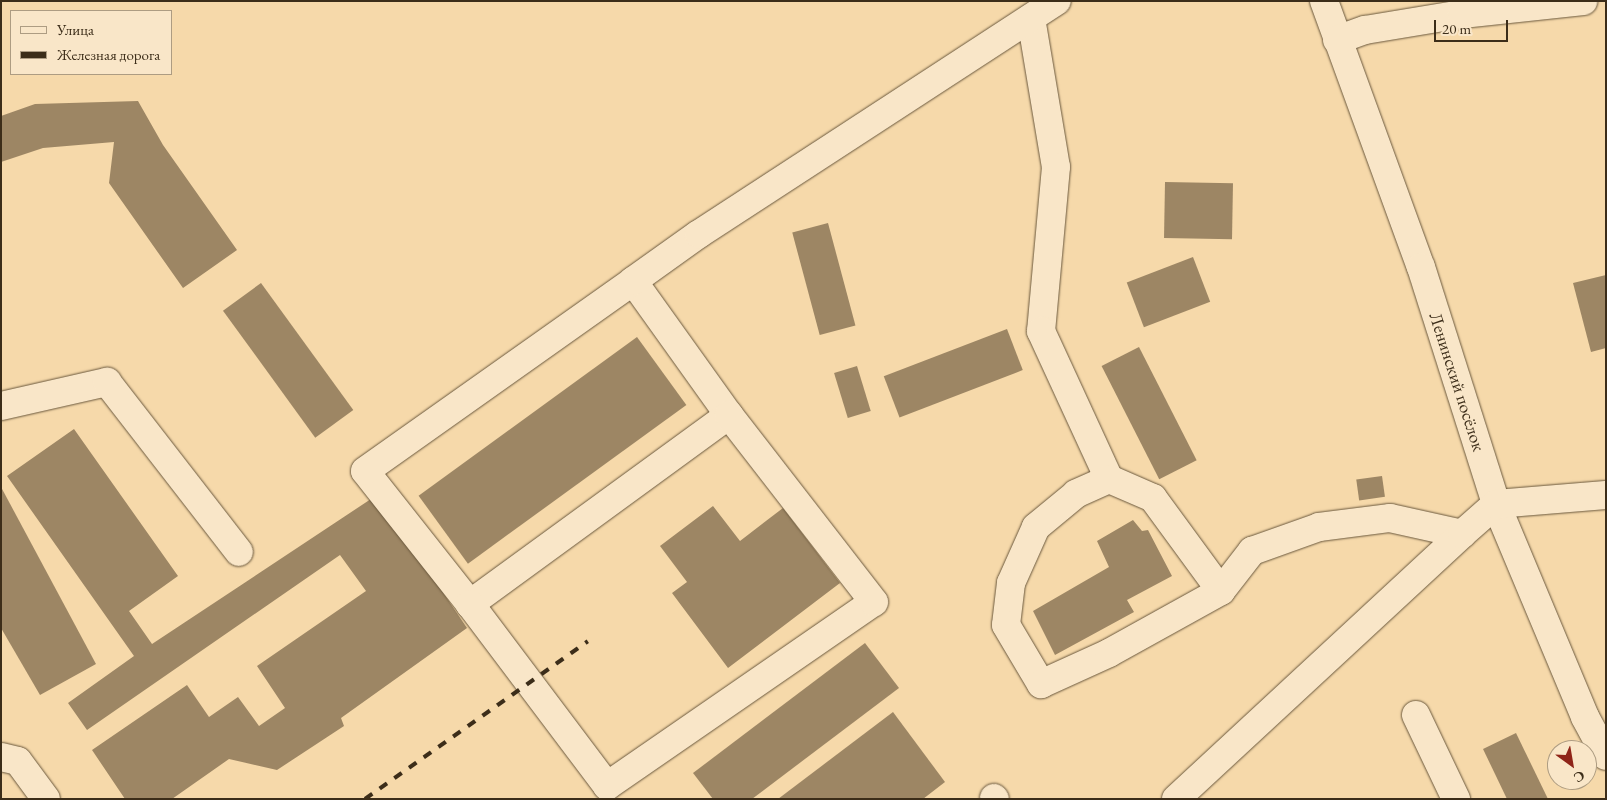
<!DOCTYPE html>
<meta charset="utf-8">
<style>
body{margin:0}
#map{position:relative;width:1607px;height:800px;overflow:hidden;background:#f6d9aa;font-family:"EB Garamond",serif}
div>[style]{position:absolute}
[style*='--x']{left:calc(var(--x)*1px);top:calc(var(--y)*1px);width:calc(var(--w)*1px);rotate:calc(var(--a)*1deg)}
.building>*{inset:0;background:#9d8664;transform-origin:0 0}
.roads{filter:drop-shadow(0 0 1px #6a583d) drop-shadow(0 0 1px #6a583d)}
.minor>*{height:28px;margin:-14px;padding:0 14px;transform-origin:14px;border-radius:14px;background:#f9e6c8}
.rail>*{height:4px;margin-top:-2px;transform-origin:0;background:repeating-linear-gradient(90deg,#3c2d19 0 9px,transparent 0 18px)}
span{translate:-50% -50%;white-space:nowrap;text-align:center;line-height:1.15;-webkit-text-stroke:5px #f9e6c8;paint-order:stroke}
.street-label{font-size:18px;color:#3c2d19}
.frame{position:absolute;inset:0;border:2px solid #3c2d19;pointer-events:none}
.legend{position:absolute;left:10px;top:10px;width:162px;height:65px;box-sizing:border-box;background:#f9e6c8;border:1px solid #ad9c82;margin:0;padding:6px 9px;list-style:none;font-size:15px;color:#3c2d19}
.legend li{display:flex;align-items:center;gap:10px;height:25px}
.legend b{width:25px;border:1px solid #ad9c82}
.north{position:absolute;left:1547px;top:740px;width:50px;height:50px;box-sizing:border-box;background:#f9e6c8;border:1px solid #ad9c82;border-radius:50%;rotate:148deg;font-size:14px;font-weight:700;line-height:20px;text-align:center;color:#3c2d19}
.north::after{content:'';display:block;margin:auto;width:18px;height:22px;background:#8f2418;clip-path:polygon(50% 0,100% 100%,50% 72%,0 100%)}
.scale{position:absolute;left:1434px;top:20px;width:74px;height:22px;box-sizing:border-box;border:2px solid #3c2d19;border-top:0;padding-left:6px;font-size:15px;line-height:18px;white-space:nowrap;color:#3c2d19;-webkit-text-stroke:4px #f9e6c8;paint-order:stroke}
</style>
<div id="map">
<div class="building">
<i style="clip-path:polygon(138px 101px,163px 145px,237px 250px,183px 288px,109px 183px,114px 142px,43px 148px,1px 162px,1px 116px,35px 104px)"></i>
<i style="left:1165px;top:182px;width:68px;height:56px;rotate:1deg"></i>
<i style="left:828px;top:223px;width:106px;height:37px;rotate:75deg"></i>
<i style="left:1193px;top:257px;width:48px;height:71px;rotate:69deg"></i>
<i style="clip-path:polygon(1606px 275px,1606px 348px,1591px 352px,1573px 283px)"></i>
<i style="left:261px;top:283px;width:157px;height:47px;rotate:54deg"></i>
<i style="left:1007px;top:329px;width:44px;height:132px;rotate:69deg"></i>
<i style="left:637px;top:337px;width:84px;height:270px;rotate:54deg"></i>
<i style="left:1139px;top:347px;width:127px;height:42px;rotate:63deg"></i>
<i style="left:857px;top:366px;width:47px;height:24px;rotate:73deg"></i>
<i style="clip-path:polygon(74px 429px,178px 576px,129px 611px,152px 644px,377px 495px,467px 628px,341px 718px,344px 726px,277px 770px,229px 759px,172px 799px,125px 799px,92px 750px,187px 685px,209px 717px,238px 697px,259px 726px,285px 708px,257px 666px,366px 591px,340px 555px,87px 730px,68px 703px,134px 656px,7px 476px)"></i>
<i style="left:1382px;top:476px;width:21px;height:26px;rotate:82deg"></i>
<i style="clip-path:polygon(1px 487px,96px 664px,40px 695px,1px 628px)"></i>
<i style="clip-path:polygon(713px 506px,740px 541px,783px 508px,840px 583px,728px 668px,672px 593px,687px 582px,660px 546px)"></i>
<i style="clip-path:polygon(1133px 520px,1142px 531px,1148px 530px,1172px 576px,1127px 600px,1134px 612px,1055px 655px,1033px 611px,1109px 567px,1097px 541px)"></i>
<i style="clip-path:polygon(865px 643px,899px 688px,752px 799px,713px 799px,693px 773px)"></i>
<i style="clip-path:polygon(893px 712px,945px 782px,923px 799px,778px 799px)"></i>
<i style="clip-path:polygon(1516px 733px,1548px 799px,1507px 799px,1483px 749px)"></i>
</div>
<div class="roads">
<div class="minor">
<i style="--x:1324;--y:1;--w:283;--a:70"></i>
<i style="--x:1421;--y:267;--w:249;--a:72.4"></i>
<i style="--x:1496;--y:504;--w:231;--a:67.3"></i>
<i style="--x:1585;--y:717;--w:44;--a:61.7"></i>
<i style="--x:1031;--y:18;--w:151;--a:80.5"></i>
<i style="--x:1056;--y:167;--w:165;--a:95.2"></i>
<i style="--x:1041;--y:331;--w:163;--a:65.3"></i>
<i style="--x:1337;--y:40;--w:30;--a:-20"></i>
<i style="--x:1365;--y:30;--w:98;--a:-9.4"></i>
<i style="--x:1462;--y:14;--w:122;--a:-6.1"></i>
<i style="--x:633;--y:281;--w:165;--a:54.4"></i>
<i style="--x:729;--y:415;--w:321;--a:143.9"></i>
<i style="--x:470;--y:604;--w:169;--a:-128.3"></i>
<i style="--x:365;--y:471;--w:329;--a:-35.3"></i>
<i style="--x:633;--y:281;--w:81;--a:-35.5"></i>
<i style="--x:699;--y:234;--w:427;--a:-33.1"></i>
<i style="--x:1;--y:406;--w:109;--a:-12.8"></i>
<i style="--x:107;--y:382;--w:215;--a:52.2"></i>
<i style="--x:1221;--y:591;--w:115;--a:-126.2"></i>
<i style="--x:1153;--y:498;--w:48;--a:-156.6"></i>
<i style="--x:1109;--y:479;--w:36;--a:156"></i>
<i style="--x:1076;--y:494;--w:52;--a:140.5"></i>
<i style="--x:1036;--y:527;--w:61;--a:114.1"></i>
<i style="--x:1011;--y:583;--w:42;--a:96.8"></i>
<i style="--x:1006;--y:625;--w:69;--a:59.3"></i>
<i style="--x:1041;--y:684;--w:75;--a:-24.5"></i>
<i style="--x:1109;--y:653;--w:128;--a:-29"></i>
<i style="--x:1221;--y:591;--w:51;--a:-52.2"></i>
<i style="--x:1252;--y:551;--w:71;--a:-19.7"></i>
<i style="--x:1319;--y:527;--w:72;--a:-7.2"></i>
<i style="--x:1390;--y:518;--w:74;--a:12.5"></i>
<i style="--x:470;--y:604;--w:228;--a:53"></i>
<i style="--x:607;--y:786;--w:324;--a:-34.6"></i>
<i style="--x:874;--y:602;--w:237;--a:-127.8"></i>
<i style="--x:1416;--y:715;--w:93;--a:64.5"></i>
<i style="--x:1;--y:757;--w:17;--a:13"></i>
<i style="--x:18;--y:761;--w:47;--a:53.6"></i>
<i style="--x:994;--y:798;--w:1;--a:45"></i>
<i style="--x:1176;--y:799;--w:390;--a:-42.8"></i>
<i style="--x:1462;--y:534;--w:45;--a:-41.4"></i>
<i style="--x:1496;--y:504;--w:110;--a:-4.7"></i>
</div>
</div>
<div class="rail">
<i style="--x:365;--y:799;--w:273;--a:-35.3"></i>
</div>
<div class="street-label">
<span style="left:1457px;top:382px;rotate:72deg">Ленинский посёлок</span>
</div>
<div class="frame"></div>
<ul class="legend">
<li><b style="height:6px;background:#f9e6c8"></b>Улица</li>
<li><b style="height:6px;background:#3c2d19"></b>Железная дорога</li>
</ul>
<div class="north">С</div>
<div class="scale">20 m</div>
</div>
